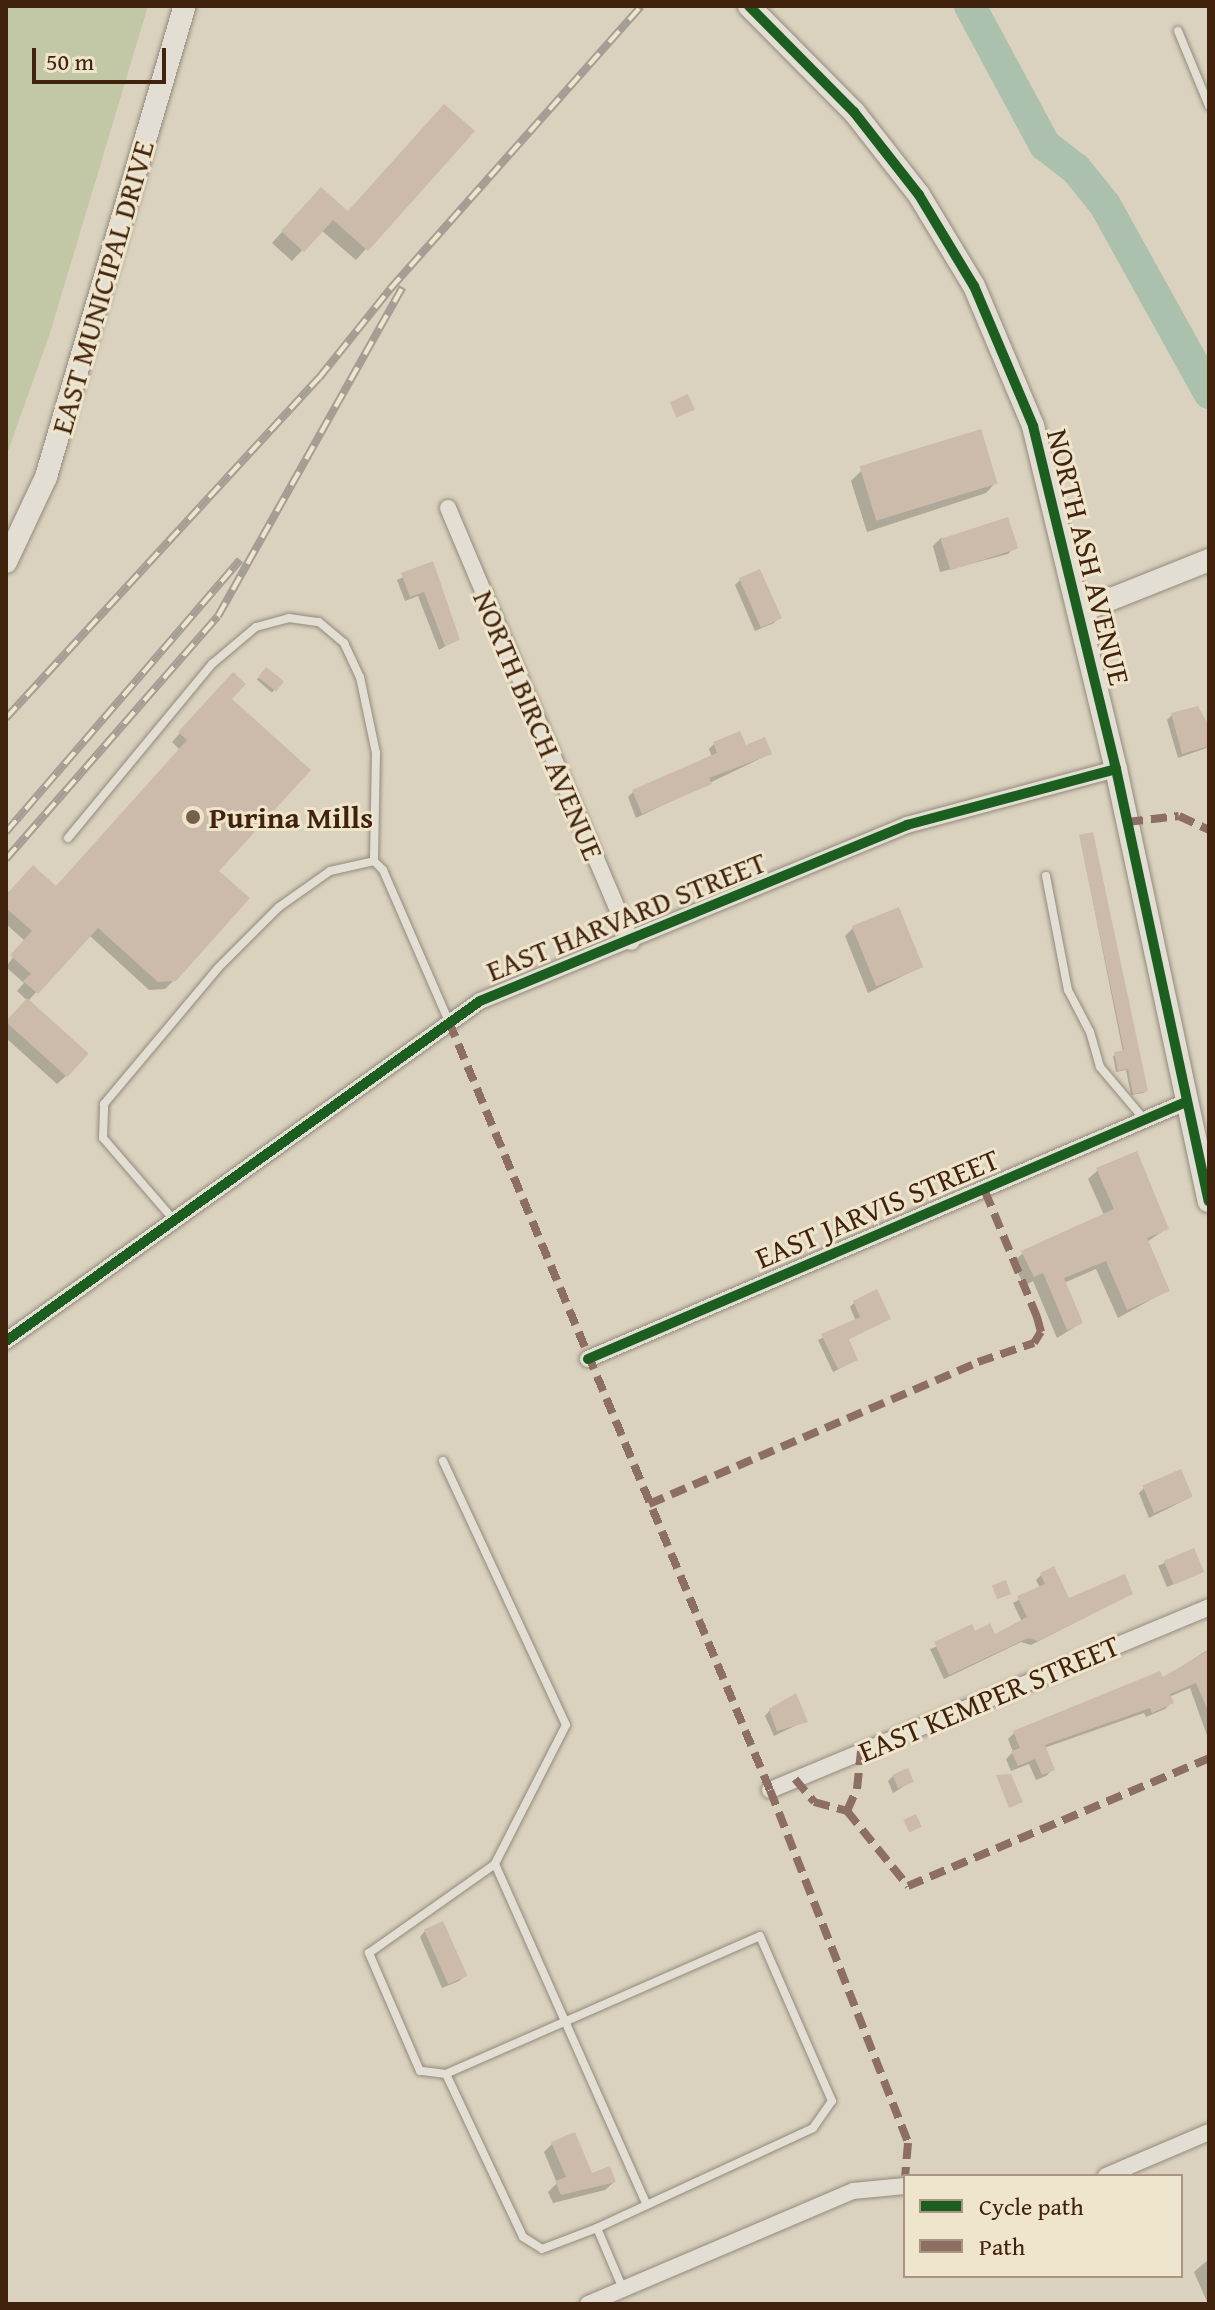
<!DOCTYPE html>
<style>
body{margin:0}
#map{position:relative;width:1215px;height:2310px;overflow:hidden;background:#dad2be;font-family:"Gentium Book Plus",serif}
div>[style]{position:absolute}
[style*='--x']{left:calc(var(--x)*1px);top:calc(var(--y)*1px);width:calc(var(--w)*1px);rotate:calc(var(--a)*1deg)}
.green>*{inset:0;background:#c2c8a5}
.shadow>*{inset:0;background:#0003;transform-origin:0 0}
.river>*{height:32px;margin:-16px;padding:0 16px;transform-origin:16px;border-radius:16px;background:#acc1ad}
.building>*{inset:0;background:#cba;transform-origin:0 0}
.roads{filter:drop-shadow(0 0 2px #938a7d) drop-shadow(0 0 2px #938a7d)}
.lane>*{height:8px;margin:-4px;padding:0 4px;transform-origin:4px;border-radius:4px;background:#e2ded3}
.street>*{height:16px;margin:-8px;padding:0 8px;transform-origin:8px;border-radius:8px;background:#e2ded3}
.secondary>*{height:22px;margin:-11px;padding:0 11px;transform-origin:11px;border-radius:11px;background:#e2ded3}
.rail>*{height:8px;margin-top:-4px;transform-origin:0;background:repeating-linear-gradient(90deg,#efe4cc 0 15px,#a59e94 0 30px);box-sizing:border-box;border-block:2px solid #a59e94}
.quiet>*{height:8px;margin-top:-4px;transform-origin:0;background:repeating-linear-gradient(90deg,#8d6e63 0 16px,transparent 0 24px)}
.cycleway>*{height:10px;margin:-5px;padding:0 5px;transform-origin:5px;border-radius:5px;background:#1b5e20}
.dots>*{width:22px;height:22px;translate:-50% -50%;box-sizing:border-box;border:4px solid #efe4cc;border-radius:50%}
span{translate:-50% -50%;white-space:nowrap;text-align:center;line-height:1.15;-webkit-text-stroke:6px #efe4cc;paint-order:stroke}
.street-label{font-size:30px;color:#40220d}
.poi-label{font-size:30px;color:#40220d;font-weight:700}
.left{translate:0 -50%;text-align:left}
.frame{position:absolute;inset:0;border:8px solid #40220d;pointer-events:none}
.legend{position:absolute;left:903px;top:2174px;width:280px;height:104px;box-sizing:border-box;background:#efe4cc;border:2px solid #a99680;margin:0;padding:10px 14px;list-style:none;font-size:24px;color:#40220d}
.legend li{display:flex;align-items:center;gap:16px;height:40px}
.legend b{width:40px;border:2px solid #a99680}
.scale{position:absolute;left:32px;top:48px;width:134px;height:36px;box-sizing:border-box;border:4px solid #40220d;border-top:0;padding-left:10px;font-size:24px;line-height:28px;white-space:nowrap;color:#40220d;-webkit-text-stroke:6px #efe4cc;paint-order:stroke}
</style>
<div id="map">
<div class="green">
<i style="clip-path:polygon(6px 6px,148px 6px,50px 333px,6px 457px)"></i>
</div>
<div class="shadow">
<i style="clip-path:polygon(472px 131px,356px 260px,321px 230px,292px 261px,272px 243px,310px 201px,347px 214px)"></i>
<i style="clip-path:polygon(861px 471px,996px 482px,986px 493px,867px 532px,851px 481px)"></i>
<i style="clip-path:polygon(941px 538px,1015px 547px,1008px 554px,940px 572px,933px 546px)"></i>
<i style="clip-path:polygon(432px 564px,457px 639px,439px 650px,418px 596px,405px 601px,397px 580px)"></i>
<i style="clip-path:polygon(740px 580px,779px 617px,774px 623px,755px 631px,735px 585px)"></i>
<i style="left:266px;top:669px;width:20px;height:14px;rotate:41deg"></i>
<i style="clip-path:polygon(224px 683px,229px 699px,217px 871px,174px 980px,165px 989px,149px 990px,89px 935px,28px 1001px,66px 1076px,57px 1084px,6px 1038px,6px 1023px,28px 1001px,17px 991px,24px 983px,6px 967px,25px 941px,6px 924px,6px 892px,55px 888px,180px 750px,172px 742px)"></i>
<i style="clip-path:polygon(1172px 715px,1209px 737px,1209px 747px,1178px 758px,1167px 720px)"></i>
<i style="clip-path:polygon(714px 744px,770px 754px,636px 818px,628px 797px,633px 792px,712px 757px,709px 749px)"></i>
<i style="clip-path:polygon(1080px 837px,1146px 1091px,1143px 1093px,1131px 1095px,1126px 1070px,1116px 1072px,1113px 1056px,1123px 1052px)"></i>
<i style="clip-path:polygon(853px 928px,921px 967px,868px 993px,845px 936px)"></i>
<i style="clip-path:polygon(1098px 1170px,1167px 1228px,1147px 1242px,1168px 1290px,1118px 1318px,1096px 1269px,1064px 1283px,1081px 1323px,1057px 1338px,1033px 1281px,1024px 1286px,1013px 1262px,1023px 1253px,1104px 1215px,1088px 1179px)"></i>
<i style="clip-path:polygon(854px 1303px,889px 1319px,847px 1340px,856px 1360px,833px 1372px,818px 1340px,856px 1321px,850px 1307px)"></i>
<i style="clip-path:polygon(1144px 1488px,1191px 1497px,1149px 1518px,1139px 1493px)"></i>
<i style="left:1193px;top:1551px;width:23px;height:38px;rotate:67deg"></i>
<i style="clip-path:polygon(1041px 1575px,1068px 1601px,1131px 1594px,1031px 1645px,1021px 1642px,944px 1679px,930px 1649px,974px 1633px,994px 1636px,1022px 1622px,1013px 1603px,1040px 1588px,1036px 1580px)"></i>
<i style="clip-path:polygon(1209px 1649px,1209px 1741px,1190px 1688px,1169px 1697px,1171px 1703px,1165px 1709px,1146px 1717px,1144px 1713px,1044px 1748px,1053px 1769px,1046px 1776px,1036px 1780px,1029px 1764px,1011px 1771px,1006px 1759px,1013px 1752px,1008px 1739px,1014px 1733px,1161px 1680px)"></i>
<i style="clip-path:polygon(770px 1710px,805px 1721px,774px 1736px,765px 1716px)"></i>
<i style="clip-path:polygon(893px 1776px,911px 1782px,893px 1793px,888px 1781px)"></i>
<i style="clip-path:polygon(425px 1931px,465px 1976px,459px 1981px,442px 1988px,420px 1937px)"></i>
<i style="clip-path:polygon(552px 2144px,591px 2176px,614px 2182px,605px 2190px,553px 2203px,548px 2192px,557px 2183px,544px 2152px)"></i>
<i style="clip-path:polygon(1209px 2259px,1209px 2304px,1208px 2304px,1194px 2272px)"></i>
</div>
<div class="river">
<i style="--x:970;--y:6;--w:158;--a:61.7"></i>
<i style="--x:1045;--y:145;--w:39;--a:38"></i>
<i style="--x:1076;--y:169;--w:46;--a:51.1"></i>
<i style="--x:1105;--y:205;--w:215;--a:61"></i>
</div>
<div class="building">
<i style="clip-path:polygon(444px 104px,475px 131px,368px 251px,333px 220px,304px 252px,281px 231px,321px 187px,348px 211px)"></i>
<i style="left:688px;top:394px;width:17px;height:20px;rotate:66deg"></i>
<i style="left:981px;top:429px;width:57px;height:127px;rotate:73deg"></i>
<i style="left:1008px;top:517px;width:33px;height:71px;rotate:72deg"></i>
<i style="clip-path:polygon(433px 561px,460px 640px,445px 646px,424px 592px,410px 597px,401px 573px)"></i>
<i style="left:760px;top:569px;width:54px;height:23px;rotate:66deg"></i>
<i style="left:266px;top:667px;width:23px;height:13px;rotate:38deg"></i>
<i style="clip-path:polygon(233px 672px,246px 684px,232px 699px,311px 770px,219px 871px,250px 898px,176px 981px,158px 982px,98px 928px,38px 994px,23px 981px,31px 974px,10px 955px,32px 931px,6px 908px,6px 895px,33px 865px,56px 886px,187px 740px,178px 732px)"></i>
<i style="clip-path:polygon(1198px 706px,1209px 726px,1209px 746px,1182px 754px,1171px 713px)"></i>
<i style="clip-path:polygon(740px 731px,746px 745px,765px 737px,772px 754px,709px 778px,712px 784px,642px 814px,632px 790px,717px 753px,713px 742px)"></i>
<i style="clip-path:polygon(1093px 832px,1148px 1091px,1133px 1094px,1128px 1069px,1118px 1071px,1114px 1052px,1124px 1050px,1079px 835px)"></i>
<i style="left:899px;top:907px;width:65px;height:51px;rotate:68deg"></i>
<i style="left:27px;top:998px;width:83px;height:32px;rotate:42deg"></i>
<i style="clip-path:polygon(1137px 1151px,1169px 1229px,1147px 1238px,1170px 1291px,1127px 1310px,1106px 1261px,1064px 1278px,1083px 1323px,1067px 1330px,1043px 1273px,1034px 1277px,1021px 1251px,1114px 1209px,1096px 1168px)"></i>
<i style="clip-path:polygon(877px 1289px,891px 1319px,849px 1339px,858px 1360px,838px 1369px,821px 1334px,860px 1317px,853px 1301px)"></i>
<i style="left:1181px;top:1469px;width:30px;height:42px;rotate:67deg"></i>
<i style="left:1194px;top:1548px;width:26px;height:33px;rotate:67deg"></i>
<i style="clip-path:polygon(1054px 1566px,1069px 1598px,1125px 1574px,1133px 1594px,1038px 1641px,1028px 1638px,949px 1675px,934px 1642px,972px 1624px,975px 1631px,990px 1623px,995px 1634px,1027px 1617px,1017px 1596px,1045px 1584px,1040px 1573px)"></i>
<i style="left:1006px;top:1580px;width:15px;height:15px;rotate:70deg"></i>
<i style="clip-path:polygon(1209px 1650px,1209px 1713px,1196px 1683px,1170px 1694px,1174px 1703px,1152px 1713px,1150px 1708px,1045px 1745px,1055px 1770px,1042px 1775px,1035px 1759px,1018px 1766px,1011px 1751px,1020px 1748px,1013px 1731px,1160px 1671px,1163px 1677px)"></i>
<i style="clip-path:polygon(796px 1693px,808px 1722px,777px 1731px,769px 1709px)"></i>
<i style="left:908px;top:1768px;width:15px;height:17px;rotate:67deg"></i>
<i style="clip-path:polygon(1011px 1774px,1023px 1802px,1009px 1808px,996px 1775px)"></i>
<i style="left:916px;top:1814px;width:14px;height:14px;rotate:65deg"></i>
<i style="left:443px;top:1921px;width:60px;height:21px;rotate:66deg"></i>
<i style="clip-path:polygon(575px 2132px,592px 2173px,610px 2166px,616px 2182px,561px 2195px,555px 2181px,566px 2177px,551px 2142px)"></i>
</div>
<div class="roads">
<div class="lane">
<i style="--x:1178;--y:31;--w:81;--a:67.5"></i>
<i style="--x:68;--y:838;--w:226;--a:-50.4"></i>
<i style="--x:212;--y:664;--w:57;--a:-40.1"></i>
<i style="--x:256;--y:627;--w:34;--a:-15"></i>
<i style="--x:289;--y:618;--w:30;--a:8"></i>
<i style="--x:319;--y:622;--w:33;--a:40"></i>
<i style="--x:344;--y:643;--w:38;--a:65"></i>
<i style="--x:360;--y:677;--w:78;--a:78.1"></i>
<i style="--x:376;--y:753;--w:108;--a:91.1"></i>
<i style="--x:1046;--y:876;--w:116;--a:79.1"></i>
<i style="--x:1068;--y:990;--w:47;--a:62.4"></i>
<i style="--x:1090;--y:1032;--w:36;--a:74"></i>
<i style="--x:1100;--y:1067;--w:68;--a:49.8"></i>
<i style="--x:173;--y:1219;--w:107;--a:-130.8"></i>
<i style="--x:103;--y:1138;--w:34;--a:-88"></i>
<i style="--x:104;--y:1104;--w:177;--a:-50"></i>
<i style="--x:218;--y:968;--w:86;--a:-45"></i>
<i style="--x:279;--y:907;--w:62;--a:-35.2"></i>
<i style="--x:330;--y:871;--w:45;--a:-12.8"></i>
<i style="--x:374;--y:861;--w:13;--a:45"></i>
<i style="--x:383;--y:870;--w:166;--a:66.5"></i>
<i style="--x:443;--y:1461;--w:291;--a:65"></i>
<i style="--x:566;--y:1725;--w:156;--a:117.1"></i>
<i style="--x:446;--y:2074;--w:26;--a:-173"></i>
<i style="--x:420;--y:2071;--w:129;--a:-113.4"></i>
<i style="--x:369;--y:1953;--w:154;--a:-35.2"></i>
<i style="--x:495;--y:1864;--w:373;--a:66"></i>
<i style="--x:597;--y:2228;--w:238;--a:-24.8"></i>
<i style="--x:813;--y:2128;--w:33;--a:-55"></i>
<i style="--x:832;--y:2101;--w:180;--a:-113.6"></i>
<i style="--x:760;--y:1936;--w:343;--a:156.3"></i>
<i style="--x:446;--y:2074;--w:180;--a:64.7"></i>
<i style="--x:523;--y:2237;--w:22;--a:32"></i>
<i style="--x:542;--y:2249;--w:59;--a:-20.9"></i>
<i style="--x:597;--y:2228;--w:66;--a:66.9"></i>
</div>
<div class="street">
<i style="--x:448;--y:508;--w:471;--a:67.1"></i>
<i style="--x:6;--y:1341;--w:583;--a:-35.65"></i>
<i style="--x:480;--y:1001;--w:462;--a:-22.4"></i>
<i style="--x:907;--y:825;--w:216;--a:-15"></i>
<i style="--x:588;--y:1359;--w:651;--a:-23.26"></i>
<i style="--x:770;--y:1790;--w:476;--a:-22.6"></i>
<i style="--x:1106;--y:2176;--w:112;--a:-23.1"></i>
<i style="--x:588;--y:2304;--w:288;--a:-23.1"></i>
<i style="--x:853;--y:2191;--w:52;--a:-5.5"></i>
</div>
<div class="secondary">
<i style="--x:749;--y:6;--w:149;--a:45.3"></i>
<i style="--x:854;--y:112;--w:105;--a:51.9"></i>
<i style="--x:919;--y:195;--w:106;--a:58.9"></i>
<i style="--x:974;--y:286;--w:152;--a:67.1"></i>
<i style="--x:1033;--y:426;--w:353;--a:76.4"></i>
<i style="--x:1116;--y:769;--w:442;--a:77.9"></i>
<i style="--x:6;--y:562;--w:94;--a:-64.8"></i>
<i style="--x:46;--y:477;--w:491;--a:-73.6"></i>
<i style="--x:1079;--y:612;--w:140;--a:-21.8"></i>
</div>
</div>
<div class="rail">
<i style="--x:6;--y:718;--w:462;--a:-47.4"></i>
<i style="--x:319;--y:378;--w:114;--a:-51.4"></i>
<i style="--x:390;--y:289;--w:378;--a:-48.4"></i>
<i style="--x:6;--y:832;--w:359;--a:-49.3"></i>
<i style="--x:6;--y:859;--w:322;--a:-48.9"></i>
<i style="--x:218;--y:616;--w:377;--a:-60.7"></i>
</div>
<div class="quiet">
<i style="--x:1127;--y:822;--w:52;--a:-6.6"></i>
<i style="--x:1179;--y:816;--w:33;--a:25"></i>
<i style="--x:449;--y:1022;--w:832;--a:67.32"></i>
<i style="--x:770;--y:1790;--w:379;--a:68.6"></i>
<i style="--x:908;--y:2143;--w:33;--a:95"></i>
<i style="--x:649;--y:1504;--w:358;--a:-23.3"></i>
<i style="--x:978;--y:1362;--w:59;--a:-18.7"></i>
<i style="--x:1034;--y:1343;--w:13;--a:-58"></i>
<i style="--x:1041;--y:1332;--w:16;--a:-105"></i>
<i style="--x:1037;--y:1317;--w:139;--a:-112.5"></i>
<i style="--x:795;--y:1779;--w:30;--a:50"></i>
<i style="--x:814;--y:1802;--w:34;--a:15"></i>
<i style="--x:847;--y:1811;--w:97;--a:50.9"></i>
<i style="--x:908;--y:1886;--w:327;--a:-23"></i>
<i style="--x:847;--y:1811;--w:24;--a:-66"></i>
<i style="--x:857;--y:1789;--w:38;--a:-84"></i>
</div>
<div class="cycleway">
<i style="--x:749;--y:6;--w:149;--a:45.3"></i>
<i style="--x:854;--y:112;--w:105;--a:51.9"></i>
<i style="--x:919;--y:195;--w:106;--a:58.9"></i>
<i style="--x:974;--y:286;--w:152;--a:67.1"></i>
<i style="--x:1033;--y:426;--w:353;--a:76.4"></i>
<i style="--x:1116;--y:769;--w:442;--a:77.9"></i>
<i style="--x:6;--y:1341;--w:583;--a:-35.65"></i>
<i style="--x:480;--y:1001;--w:462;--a:-22.4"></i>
<i style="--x:907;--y:825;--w:216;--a:-15"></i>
<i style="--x:588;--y:1359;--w:651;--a:-23.26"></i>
</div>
<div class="dots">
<i style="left:193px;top:817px;background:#76604b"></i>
</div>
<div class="street-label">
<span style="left:102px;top:287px;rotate:-74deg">EAST MUNICIPAL DRIVE</span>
<span style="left:1089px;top:557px;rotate:76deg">NORTH ASH AVENUE</span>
<span style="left:539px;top:725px;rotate:67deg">NORTH BIRCH AVENUE</span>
<span style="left:626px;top:916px;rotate:-22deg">EAST HARVARD STREET</span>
<span style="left:877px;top:1208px;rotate:-23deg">EAST JARVIS STREET</span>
<span style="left:989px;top:1698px;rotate:-23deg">EAST KEMPER STREET</span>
</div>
<div class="poi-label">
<span class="left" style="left:209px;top:817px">Purina Mills</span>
</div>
<div class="frame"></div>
<ul class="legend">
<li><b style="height:10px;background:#1b5e20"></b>Cycle path</li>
<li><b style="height:10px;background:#8d6e63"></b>Path</li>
</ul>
<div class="scale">50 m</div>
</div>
